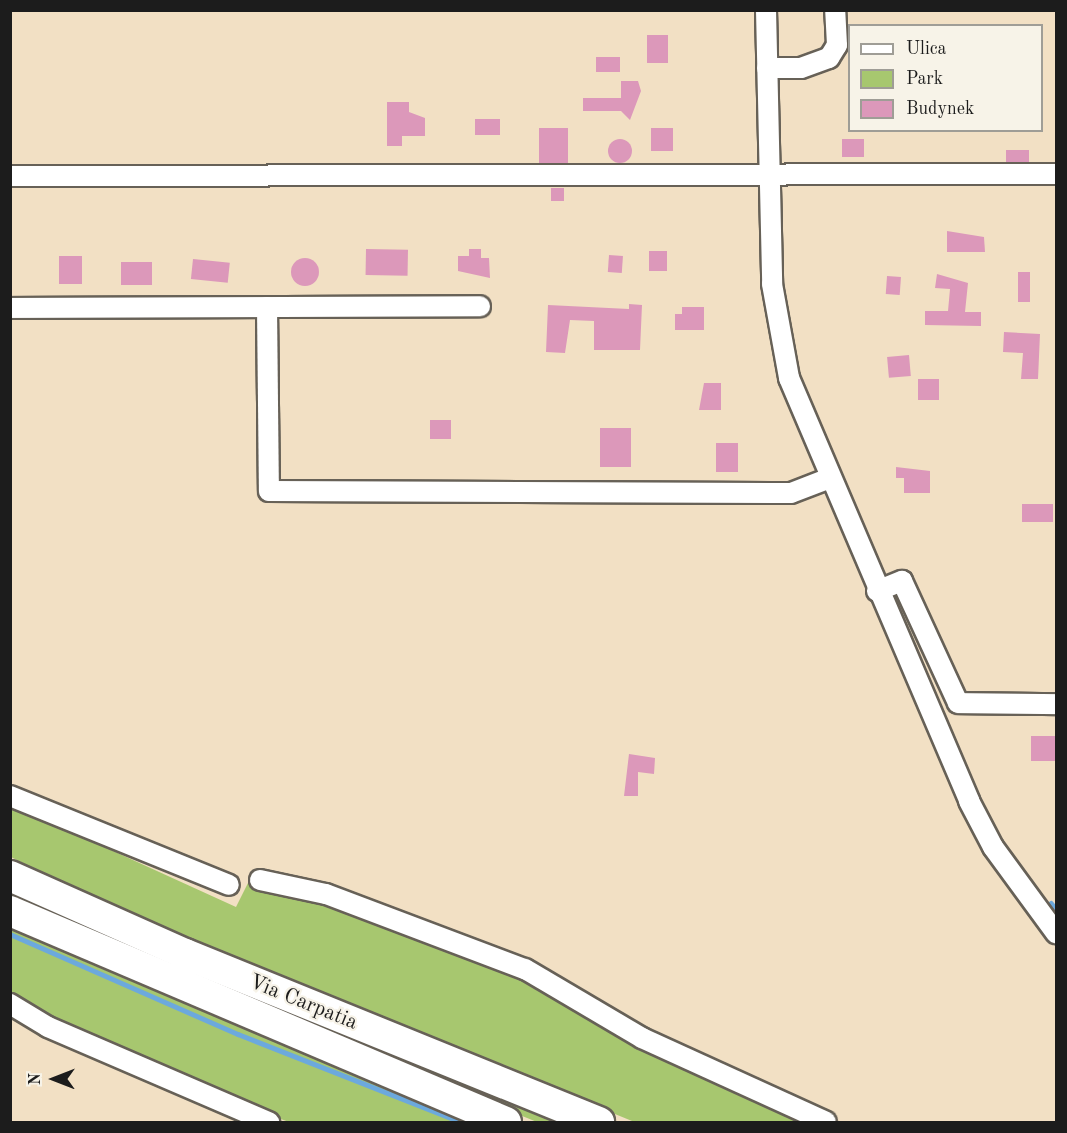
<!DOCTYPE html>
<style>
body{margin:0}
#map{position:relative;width:1067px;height:1133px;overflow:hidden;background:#f2e0c4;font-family:"Old Standard TT",serif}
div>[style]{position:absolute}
.green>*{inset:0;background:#a7c76f}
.stream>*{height:4.5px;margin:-2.25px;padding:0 2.25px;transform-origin:2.25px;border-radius:2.25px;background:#6ca9dd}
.building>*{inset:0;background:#dc98ba;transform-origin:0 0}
.round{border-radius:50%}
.roads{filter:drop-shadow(2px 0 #676157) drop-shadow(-2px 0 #676157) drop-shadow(0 2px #676157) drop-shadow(0 -2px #676157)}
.minor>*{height:20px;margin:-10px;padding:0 10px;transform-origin:10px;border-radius:10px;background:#fff}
.highway>*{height:30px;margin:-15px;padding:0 15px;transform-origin:15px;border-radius:15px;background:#fff}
span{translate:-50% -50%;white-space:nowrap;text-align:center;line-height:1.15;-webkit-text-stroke:4.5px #f7f3e8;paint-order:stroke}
.street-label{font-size:21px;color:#1c1c1c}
.frame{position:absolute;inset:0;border:12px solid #1c1c1c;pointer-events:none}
.legend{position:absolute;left:848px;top:24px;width:195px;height:108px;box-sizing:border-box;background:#f7f3e8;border:2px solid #9f9d96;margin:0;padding:8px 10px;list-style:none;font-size:18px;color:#1c1c1c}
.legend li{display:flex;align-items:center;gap:12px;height:30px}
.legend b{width:30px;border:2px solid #9f9d96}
.north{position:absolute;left:24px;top:1049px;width:60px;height:60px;-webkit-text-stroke:4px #f7f3e8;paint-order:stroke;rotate:270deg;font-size:16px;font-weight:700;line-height:24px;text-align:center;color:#1c1c1c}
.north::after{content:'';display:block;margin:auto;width:21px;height:27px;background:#1c1c1c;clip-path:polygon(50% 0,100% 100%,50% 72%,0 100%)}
</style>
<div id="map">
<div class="green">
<div style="clip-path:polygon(10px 804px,236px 907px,248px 883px,314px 895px,525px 975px,810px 1122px,632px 1121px,98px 902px,11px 857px)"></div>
<div style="clip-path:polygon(11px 890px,149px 955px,558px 1122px,537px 1122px,346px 1045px,11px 899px)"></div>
<div style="clip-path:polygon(10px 928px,79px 959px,464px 1122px,289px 1122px,207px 1092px,98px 1044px,11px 997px)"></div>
</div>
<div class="stream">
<div style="left:1051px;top:903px;width:8px;rotate:50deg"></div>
<div style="left:10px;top:934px;width:249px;rotate:23.7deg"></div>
<div style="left:238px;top:1034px;width:240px;rotate:21.5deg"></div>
</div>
<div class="building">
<div style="left:647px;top:35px;width:21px;height:28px"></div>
<div style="left:596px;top:57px;width:24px;height:15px"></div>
<div style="clip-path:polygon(621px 81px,638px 81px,641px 91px,630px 120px,621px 111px,583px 111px,583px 98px,621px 98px)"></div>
<div style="clip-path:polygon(387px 102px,409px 102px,409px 112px,425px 118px,425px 136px,402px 136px,402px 146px,387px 146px)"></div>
<div style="left:475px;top:119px;width:25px;height:16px"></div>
<div style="left:539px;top:128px;width:29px;height:35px"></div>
<div style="left:651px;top:128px;width:22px;height:23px"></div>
<div style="left:842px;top:139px;width:22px;height:18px"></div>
<div class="round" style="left:608px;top:139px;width:24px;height:24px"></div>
<div style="left:1006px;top:150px;width:23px;height:12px"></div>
<div style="left:551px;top:188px;width:13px;height:13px"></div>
<div style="clip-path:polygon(947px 231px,984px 237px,985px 252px,947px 252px)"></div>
<div style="left:366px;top:249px;width:42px;height:26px;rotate:1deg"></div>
<div style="clip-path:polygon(469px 249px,481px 249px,481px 258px,489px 258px,490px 278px,458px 271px,458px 256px,469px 256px)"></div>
<div style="left:649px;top:251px;width:18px;height:20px"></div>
<div style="left:609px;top:255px;width:14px;height:17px;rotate:4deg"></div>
<div style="left:59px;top:256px;width:23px;height:28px"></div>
<div class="round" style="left:291px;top:258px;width:28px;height:28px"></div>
<div style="left:193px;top:259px;width:37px;height:20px;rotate:6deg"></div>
<div style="left:121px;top:262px;width:31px;height:23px"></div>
<div style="left:1018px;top:272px;width:12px;height:30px"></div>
<div style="clip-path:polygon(937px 274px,968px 283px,965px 312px,981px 312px,981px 326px,925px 325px,925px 311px,948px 311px,950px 289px,935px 288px)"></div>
<div style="left:887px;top:276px;width:14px;height:18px;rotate:4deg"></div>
<div style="clip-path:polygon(629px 304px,642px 305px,640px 350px,594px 350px,594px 321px,570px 320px,565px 353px,546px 352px,548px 305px,629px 309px)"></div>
<div style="clip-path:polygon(682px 307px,704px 307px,704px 330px,675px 330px,675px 314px,682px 314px)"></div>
<div style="clip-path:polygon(1004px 332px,1040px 334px,1038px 379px,1021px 379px,1023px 353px,1003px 352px)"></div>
<div style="left:909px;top:355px;width:21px;height:22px;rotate:85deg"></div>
<div style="left:918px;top:379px;width:21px;height:21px"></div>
<div style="clip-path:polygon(704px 383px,721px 383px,721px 410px,699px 410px)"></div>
<div style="left:430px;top:420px;width:21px;height:19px"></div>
<div style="left:631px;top:428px;width:39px;height:31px;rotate:90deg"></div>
<div style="left:716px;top:443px;width:22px;height:29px"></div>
<div style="clip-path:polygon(896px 467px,930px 471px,930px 493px,904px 493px,904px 478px,896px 478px)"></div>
<div style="left:1022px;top:504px;width:31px;height:18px"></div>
<div style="left:1031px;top:736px;width:25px;height:25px"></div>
<div style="clip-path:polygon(629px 754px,655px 758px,654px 774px,638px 772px,638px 796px,624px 796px)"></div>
</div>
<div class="roads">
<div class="minor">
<div style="left:766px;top:10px;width:274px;rotate:88.7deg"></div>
<div style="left:772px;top:284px;width:96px;rotate:79.7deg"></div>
<div style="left:789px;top:378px;width:460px;rotate:66.9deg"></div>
<div style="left:969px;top:801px;width:52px;rotate:62.4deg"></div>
<div style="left:993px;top:847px;width:107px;rotate:53.8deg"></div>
<div style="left:767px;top:68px;width:34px"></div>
<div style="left:801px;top:68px;width:30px;rotate:-20deg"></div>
<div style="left:829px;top:58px;width:15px;rotate:-58deg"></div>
<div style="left:837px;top:45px;width:35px;rotate:-93deg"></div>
<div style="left:10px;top:176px;width:1046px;rotate:-0.11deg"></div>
<div style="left:267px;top:307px;width:184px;rotate:89.4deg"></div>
<div style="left:269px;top:491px;width:522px;rotate:0.22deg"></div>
<div style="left:791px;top:493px;width:40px;rotate:-21deg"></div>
<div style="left:10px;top:308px;width:470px;rotate:-0.2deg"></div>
<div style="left:877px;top:591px;width:27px;rotate:-22deg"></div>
<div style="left:902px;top:581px;width:134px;rotate:65.3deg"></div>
<div style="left:958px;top:703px;width:98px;rotate:0.6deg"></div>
<div style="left:10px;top:796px;width:236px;rotate:22.1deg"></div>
<div style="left:260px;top:880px;width:67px;rotate:12deg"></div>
<div style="left:326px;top:894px;width:213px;rotate:20.7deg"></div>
<div style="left:525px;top:969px;width:136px;rotate:30.5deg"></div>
<div style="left:642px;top:1038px;width:202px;rotate:24.5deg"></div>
<div style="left:10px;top:1004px;width:44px;rotate:31.2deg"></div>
<div style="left:48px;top:1027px;width:241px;rotate:23.3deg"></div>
</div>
<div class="highway">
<div style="left:10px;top:876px;width:192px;rotate:24deg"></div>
<div style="left:185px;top:954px;width:447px;rotate:22.1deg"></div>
<div style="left:10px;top:911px;width:539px;rotate:23.05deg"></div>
</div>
</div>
<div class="street-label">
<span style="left:303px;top:1003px;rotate:22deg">Via Carpatia</span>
</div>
<div class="frame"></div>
<ul class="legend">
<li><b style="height:8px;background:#fff"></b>Ulica</li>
<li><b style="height:16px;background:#a7c76f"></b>Park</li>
<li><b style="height:16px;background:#dc98ba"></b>Budynek</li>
</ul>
<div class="north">N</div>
</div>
